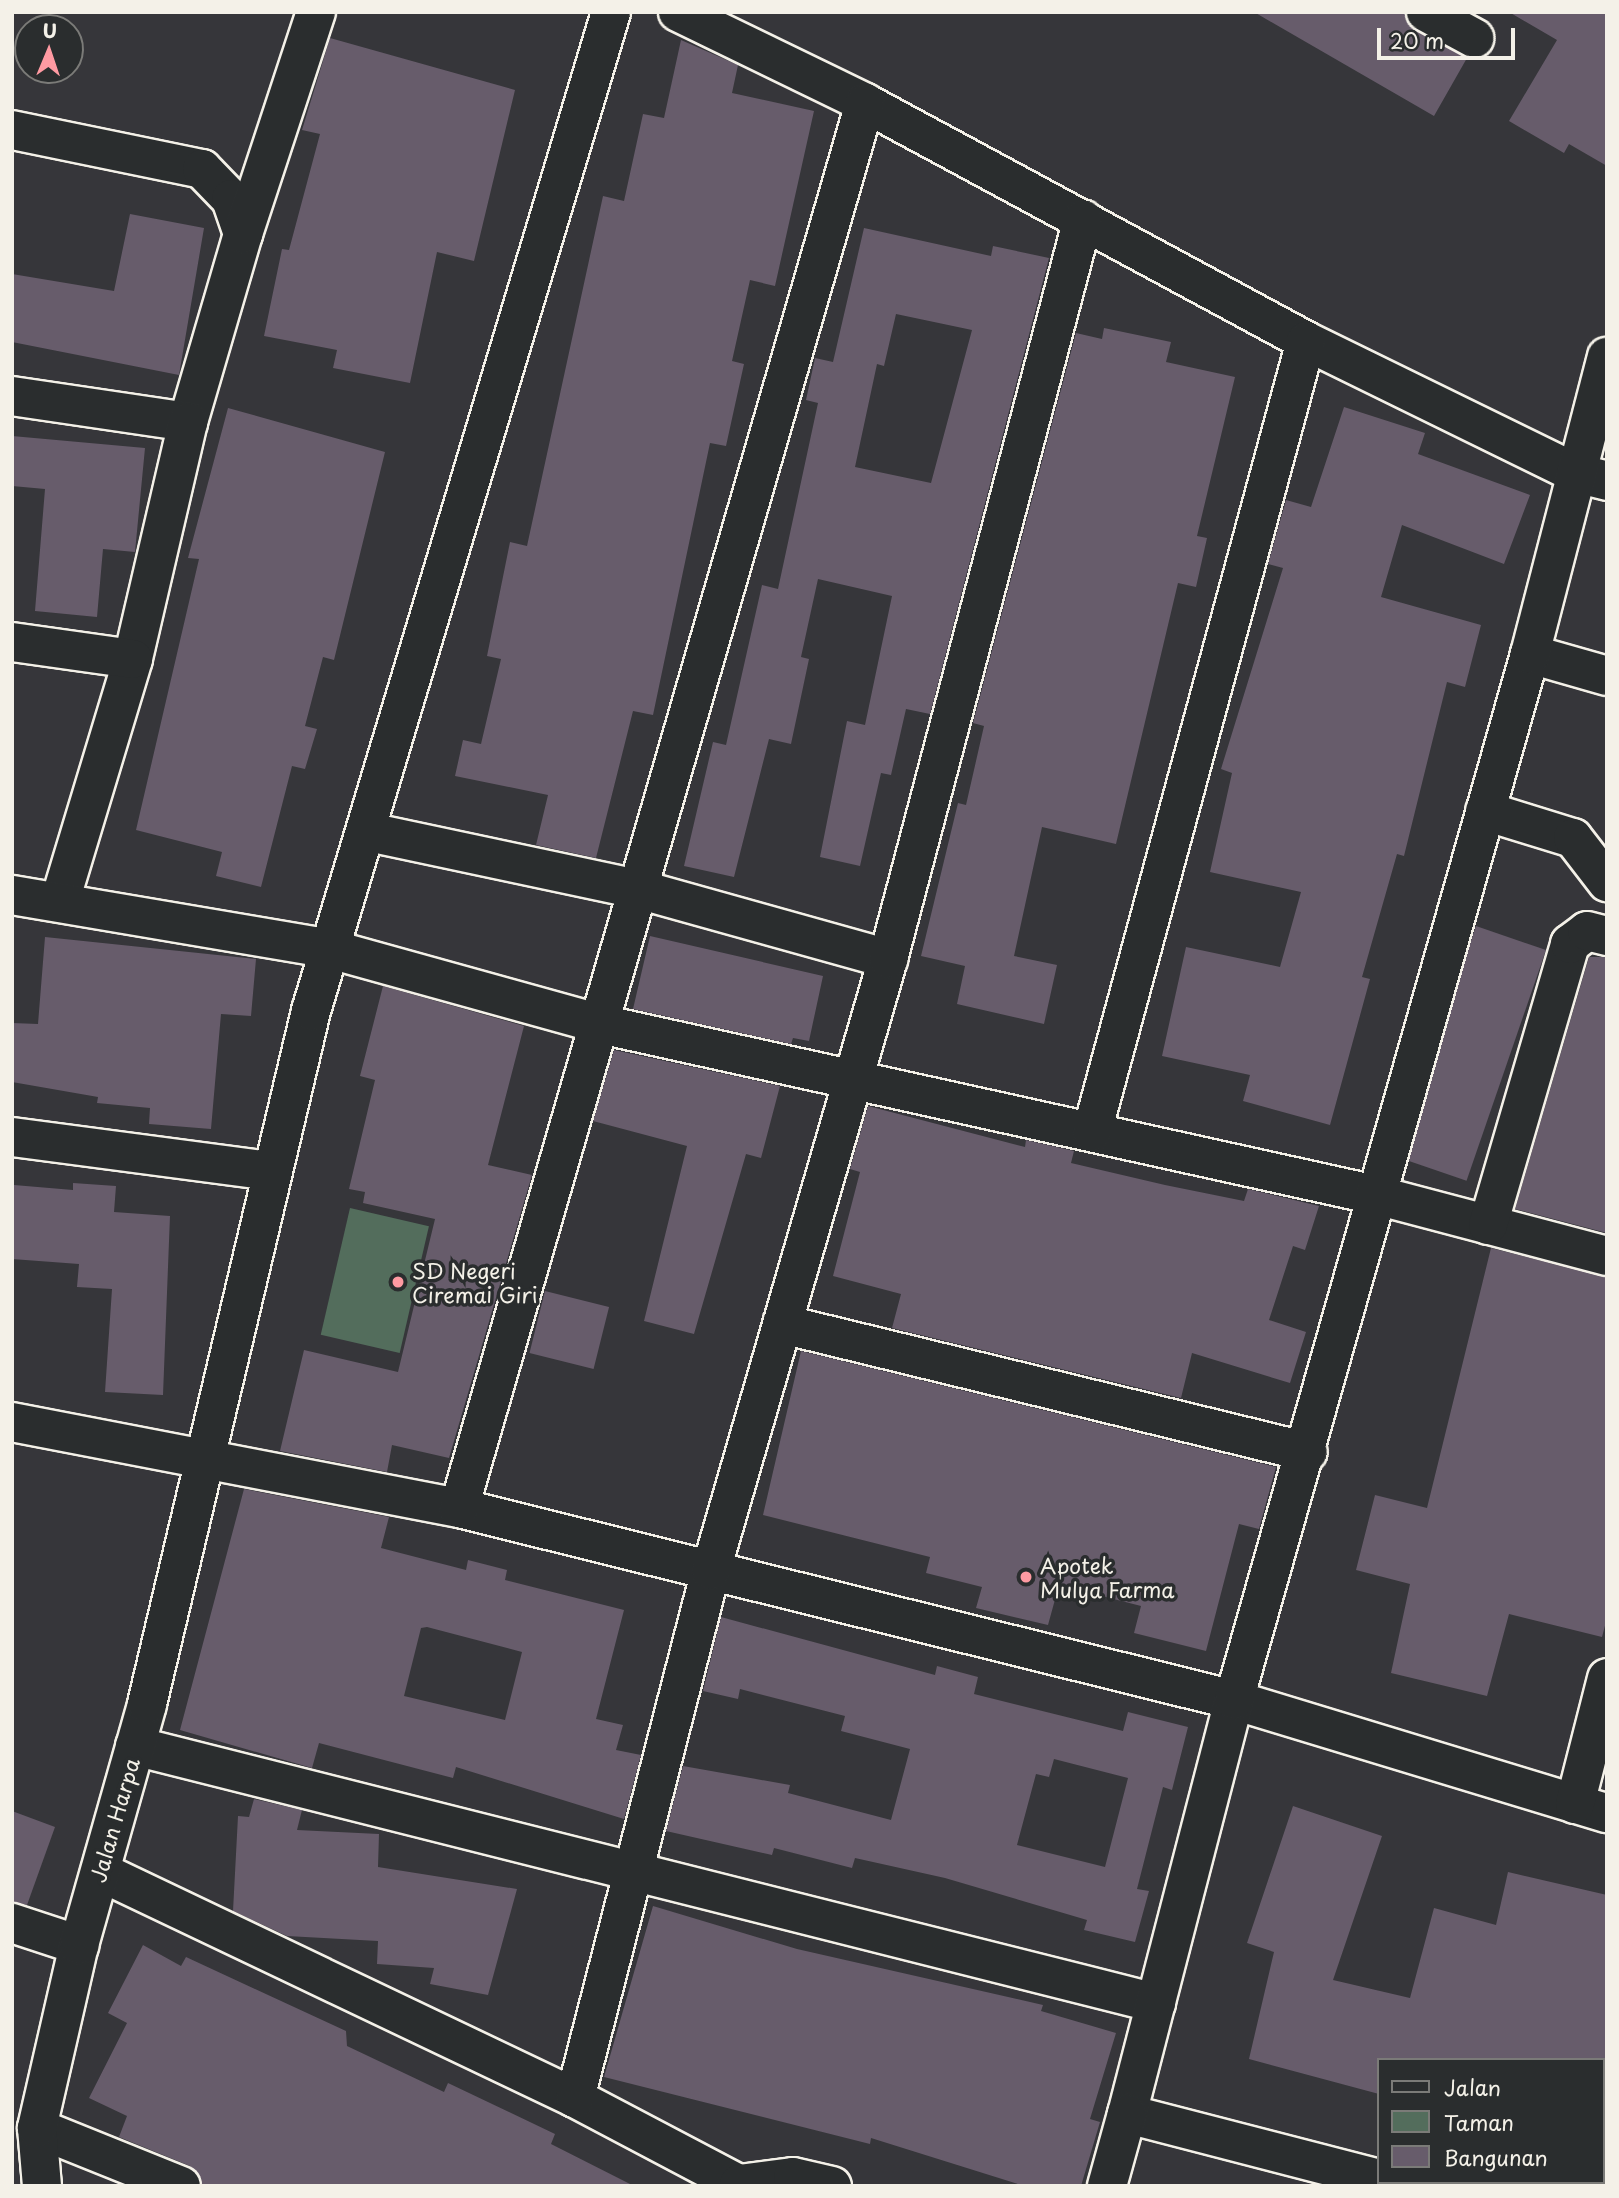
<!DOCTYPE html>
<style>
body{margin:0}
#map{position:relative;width:1619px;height:2198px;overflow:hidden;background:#36363a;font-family:"Playpen Sans",sans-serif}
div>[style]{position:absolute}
.green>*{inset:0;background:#536d5c;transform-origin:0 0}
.building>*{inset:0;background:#675c6b;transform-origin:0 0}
.roads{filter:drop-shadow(2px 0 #f4f1e8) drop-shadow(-2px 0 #f4f1e8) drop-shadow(0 2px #f4f1e8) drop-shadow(0 -2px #f4f1e8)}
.minor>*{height:38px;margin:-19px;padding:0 19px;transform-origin:19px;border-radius:19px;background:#2a2d2e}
.dots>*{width:19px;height:19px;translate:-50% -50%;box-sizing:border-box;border:4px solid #2a2d2e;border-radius:50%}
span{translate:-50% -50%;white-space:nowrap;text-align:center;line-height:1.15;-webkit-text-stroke:7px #2a2d2e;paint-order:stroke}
.poi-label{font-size:21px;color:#f4f1e8}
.left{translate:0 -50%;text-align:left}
.street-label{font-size:21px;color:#f4f1e8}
.frame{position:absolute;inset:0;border:14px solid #f4f1e8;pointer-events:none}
.legend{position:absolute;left:1377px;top:2058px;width:228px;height:126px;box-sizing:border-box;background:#2a2d2e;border:2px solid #7b7b78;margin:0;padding:9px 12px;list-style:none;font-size:21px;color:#f4f1e8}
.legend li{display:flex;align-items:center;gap:14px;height:35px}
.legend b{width:35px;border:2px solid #7b7b78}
.north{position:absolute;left:14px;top:14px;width:70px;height:70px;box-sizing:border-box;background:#2a2d2e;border:2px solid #7b7b78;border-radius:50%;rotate:2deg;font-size:19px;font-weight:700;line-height:28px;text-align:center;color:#f4f1e8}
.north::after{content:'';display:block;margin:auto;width:24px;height:32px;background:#ff9aa2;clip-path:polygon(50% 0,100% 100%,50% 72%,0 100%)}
.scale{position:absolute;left:1377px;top:28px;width:138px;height:32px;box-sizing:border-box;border:4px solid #f4f1e8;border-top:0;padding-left:9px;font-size:21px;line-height:24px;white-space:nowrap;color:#f4f1e8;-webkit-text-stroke:5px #2a2d2e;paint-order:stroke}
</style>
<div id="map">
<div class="green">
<div style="left:350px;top:1208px;width:81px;height:130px;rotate:13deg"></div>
</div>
<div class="building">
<div style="clip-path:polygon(1254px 12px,1404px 12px,1416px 31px,1467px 58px,1434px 116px)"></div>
<div style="clip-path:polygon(1509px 12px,1607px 12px,1607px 166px,1569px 144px,1564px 153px,1509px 121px,1557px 40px)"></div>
<div style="clip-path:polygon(330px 38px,515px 90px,474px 261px,437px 252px,410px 383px,333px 368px,337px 350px,264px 336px,282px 249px,289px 250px,320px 134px,302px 130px)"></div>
<div style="clip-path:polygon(681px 40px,738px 65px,732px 93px,814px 111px,775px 286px,750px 280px,732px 361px,744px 364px,726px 446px,710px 443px,653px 715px,633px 711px,596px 858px,536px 845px,548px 795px,455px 776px,463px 740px,481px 744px,501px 659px,487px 656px,510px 542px,527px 546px,603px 196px,624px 201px,643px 114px,664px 118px)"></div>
<div style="clip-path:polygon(130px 214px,204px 228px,179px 375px,12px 342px,12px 274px,114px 291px)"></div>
<div style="clip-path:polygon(evenodd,864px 228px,991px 256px,993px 246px,1049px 258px,930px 714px,906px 709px,891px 775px,881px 773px,860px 866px,820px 857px,847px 721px,865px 725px,892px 596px,818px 579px,801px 657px,809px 659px,791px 744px,769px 739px,734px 877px,684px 866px,713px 742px,726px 745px,762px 585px,778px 589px,818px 403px,806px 400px,815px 358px,833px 362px,864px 228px,896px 314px,972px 330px,931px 483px,855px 467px,877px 364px,884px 366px,896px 314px)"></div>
<div style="clip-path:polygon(1104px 328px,1171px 342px,1166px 362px,1235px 377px,1197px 536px,1207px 538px,1196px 587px,1178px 583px,1116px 844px,1042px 827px,1014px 956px,1057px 965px,1044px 1024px,957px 1004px,965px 966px,921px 956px,958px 803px,966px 805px,984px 726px,973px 723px,1076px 333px,1102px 339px)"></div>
<div style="clip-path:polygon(1344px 407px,1425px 433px,1418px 454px,1530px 495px,1504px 564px,1402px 525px,1381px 597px,1481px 625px,1465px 687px,1447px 682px,1404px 856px,1397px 854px,1362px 977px,1370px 979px,1330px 1125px,1243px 1101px,1250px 1075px,1162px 1056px,1186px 947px,1280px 967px,1301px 892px,1210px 872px,1232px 773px,1221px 769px,1283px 568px,1268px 564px,1286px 500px,1311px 507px)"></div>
<div style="clip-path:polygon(228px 408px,385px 452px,334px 660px,323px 657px,305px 726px,317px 729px,305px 769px,292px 766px,261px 887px,216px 876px,222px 852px,136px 830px,199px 559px,188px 558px)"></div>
<div style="clip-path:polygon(12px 436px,145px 448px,135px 552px,103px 549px,97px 617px,35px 611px,45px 489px,12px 486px)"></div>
<div style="left:1476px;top:926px;width:74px;height:244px;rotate:19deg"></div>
<div style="clip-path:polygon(650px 936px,823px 976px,809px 1041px,793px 1038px,791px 1044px,633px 1009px)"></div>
<div style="clip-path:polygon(45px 937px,256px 959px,251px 1016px,221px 1014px,211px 1129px,149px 1124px,150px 1108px,97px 1103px,98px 1097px,12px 1082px,12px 1023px,38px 1024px)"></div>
<div style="clip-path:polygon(1589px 957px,1607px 957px,1607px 1233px,1515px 1209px)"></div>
<div style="clip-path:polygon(383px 986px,524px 1026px,488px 1165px,532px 1175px,449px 1458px,392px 1445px,387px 1472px,280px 1451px,304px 1350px,398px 1372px,435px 1219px,363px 1203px,365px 1192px,349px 1189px,375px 1080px,360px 1076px)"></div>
<div style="clip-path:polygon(614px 1050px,780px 1086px,761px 1158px,746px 1154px,694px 1334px,644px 1321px,687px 1146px,593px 1121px)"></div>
<div style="clip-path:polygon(868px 1106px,1025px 1147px,1026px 1140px,1074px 1151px,1071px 1163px,1165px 1185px,1244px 1201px,1248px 1189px,1319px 1206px,1305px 1250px,1293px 1246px,1269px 1320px,1306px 1332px,1290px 1383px,1192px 1353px,1181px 1398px,892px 1328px,901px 1294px,833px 1276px,860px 1172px,850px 1169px)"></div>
<div style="clip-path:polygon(73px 1183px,116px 1186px,114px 1212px,170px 1216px,163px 1395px,105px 1392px,112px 1289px,77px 1287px,79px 1264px,12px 1259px,14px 1185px,73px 1190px)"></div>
<div style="clip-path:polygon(1491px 1248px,1607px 1277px,1607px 1618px,1602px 1637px,1509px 1614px,1487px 1696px,1391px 1673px,1410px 1584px,1356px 1570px,1375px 1495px,1427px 1508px)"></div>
<div style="left:545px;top:1291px;width:66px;height:64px;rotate:14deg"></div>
<div style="clip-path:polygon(801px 1351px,1276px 1467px,1259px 1529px,1239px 1524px,1206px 1651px,1134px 1633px,1141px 1606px,1059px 1585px,1048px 1625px,976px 1608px,982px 1587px,926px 1573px,930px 1557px,763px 1515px)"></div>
<div style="clip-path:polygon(evenodd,244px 1489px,389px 1517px,381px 1548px,466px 1570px,468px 1560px,507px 1570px,505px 1580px,624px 1610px,596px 1719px,623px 1725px,616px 1750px,641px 1755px,624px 1819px,456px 1767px,453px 1778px,319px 1743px,312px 1768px,180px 1730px,244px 1489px,427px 1627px,522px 1652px,505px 1720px,404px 1696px,421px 1628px,427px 1627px)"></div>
<div style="clip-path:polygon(evenodd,721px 1617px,935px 1675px,937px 1666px,978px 1677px,974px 1694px,1123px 1731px,1128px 1712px,1188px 1727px,1172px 1790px,1163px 1787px,1137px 1889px,1149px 1891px,1135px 1942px,1084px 1930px,1087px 1920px,945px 1878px,855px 1858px,852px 1868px,774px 1848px,772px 1855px,666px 1831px,683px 1766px,790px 1785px,788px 1793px,891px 1820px,910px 1749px,841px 1731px,845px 1716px,740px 1689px,738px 1699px,703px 1691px,721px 1617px,1054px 1759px,1128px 1778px,1105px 1867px,1017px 1845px,1036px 1774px,1049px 1777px,1054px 1759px)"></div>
<div style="clip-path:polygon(254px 1799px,302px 1810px,297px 1830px,379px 1834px,378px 1867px,517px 1889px,488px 1995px,430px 1984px,434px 1968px,377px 1964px,378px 1941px,287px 1936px,233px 1911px,238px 1816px,249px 1817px)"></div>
<div style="clip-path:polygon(1293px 1806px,1382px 1836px,1333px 1980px,1410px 1998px,1434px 1908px,1496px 1925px,1508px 1872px,1607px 1895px,1607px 2060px,1379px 2060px,1379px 2094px,1249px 2059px,1274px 1952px,1247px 1943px)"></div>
<div style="clip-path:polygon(12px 1811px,55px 1827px,27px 1905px,12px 1902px)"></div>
<div style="clip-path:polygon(653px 1906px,797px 1949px,1043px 2005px,1041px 2011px,1116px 2033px,1090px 2119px,1100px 2122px,1081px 2186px,1024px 2186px,871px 2138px,870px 2144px,604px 2077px)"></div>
<div style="clip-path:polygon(143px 1945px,181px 1966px,186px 1957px,346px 2031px,347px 2046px,444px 2092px,448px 2083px,555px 2134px,551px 2144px,634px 2186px,202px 2186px,190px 2166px,119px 2137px,127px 2116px,89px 2098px,127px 2023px,108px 2013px)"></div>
</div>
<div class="roads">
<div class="minor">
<div style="left:678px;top:12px;width:208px;rotate:25.9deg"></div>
<div style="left:865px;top:103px;width:501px;rotate:28.35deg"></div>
<div style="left:1306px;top:341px;width:301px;rotate:26.1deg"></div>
<div style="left:1576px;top:473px;width:32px;rotate:14deg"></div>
<div style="left:1426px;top:12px;width:55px;rotate:28.4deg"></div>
<div style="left:12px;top:130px;width:194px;rotate:11.6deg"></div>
<div style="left:202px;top:169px;width:42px;rotate:46deg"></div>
<div style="left:231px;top:199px;width:37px;rotate:71deg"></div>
<div style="left:243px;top:234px;width:196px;rotate:106.3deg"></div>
<div style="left:243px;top:234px;width:234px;rotate:-71.8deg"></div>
<div style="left:12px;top:396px;width:178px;rotate:8.4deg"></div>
<div style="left:188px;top:422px;width:243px;rotate:103.1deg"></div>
<div style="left:133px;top:659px;width:253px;rotate:106.8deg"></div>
<div style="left:12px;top:642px;width:122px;rotate:8deg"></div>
<div style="left:1530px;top:654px;width:80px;rotate:15.9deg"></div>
<div style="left:1485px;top:811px;width:92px;rotate:17.1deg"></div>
<div style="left:1573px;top:838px;width:56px;rotate:52.3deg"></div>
<div style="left:369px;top:832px;width:275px;rotate:12deg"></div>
<div style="left:638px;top:889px;width:260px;rotate:15.6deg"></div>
<div style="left:12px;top:895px;width:323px;rotate:9.6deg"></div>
<div style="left:330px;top:949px;width:280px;rotate:15.5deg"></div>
<div style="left:600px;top:1024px;width:795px;rotate:12.43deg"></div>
<div style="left:1376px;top:1195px;width:239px;rotate:14.8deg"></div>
<div style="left:1092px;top:1132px;width:819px;rotate:-74.86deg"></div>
<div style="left:12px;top:1137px;width:259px;rotate:7.5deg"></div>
<div style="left:1488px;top:1225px;width:293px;rotate:-73.7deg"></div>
<div style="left:1570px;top:944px;width:21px;rotate:-37deg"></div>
<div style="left:1587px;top:931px;width:21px;rotate:14deg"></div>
<div style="left:782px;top:1324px;width:541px;rotate:13.68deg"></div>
<div style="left:12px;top:1422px;width:455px;rotate:10.9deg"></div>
<div style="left:459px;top:1508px;width:798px;rotate:13.91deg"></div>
<div style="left:1234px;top:1700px;width:390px;rotate:16.9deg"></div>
<div style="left:459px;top:1508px;width:1462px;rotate:-73.88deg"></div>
<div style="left:135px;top:1746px;width:1053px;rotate:14.13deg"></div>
<div style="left:1575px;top:1804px;width:130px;rotate:-75.7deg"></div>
<div style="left:101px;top:1872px;width:525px;rotate:25.49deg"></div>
<div style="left:575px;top:2098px;width:189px;rotate:27.8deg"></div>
<div style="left:12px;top:1923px;width:71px;rotate:18.2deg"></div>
<div style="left:575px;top:2098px;width:545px;rotate:-75.56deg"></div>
<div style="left:711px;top:1570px;width:636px;rotate:-73.84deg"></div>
<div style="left:888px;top:959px;width:765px;rotate:-75.24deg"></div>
<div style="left:37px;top:2128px;width:155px;rotate:21.9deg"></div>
<div style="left:1379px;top:2179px;width:260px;rotate:-165.5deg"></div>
<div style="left:1127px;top:2114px;width:428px;rotate:-75.5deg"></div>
<div style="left:1234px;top:1700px;width:1087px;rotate:-74.2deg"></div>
<div style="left:1530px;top:654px;width:307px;rotate:-75.5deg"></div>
<div style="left:739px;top:2184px;width:54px;rotate:-7.4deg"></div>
<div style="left:793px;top:2177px;width:40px;rotate:13deg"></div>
<div style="left:42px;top:2186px;width:58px;rotate:-94.9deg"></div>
<div style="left:37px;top:2128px;width:188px;rotate:-77.1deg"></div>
<div style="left:79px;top:1945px;width:250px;rotate:-74.2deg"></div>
<div style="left:147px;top:1704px;width:712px;rotate:-76.69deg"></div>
<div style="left:311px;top:1011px;width:1043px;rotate:-73.28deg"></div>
<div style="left:1107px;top:2186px;width:75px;rotate:-74.5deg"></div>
</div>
</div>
<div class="dots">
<div style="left:398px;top:1282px;background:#ff9aa2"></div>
<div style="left:1026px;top:1577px;background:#ff9aa2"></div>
</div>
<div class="poi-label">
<span class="left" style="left:412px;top:1282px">SD Negeri<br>Ciremai Giri</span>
<span class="left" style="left:1040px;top:1577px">Apotek<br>Mulya Farma</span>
</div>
<div class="street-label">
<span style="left:114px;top:1820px;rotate:-74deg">Jalan Harpa</span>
</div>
<div class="frame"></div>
<ul class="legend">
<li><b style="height:9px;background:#2a2d2e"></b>Jalan</li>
<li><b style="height:19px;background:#536d5c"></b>Taman</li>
<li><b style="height:19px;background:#675c6b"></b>Bangunan</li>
</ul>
<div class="north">U</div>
<div class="scale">20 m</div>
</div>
